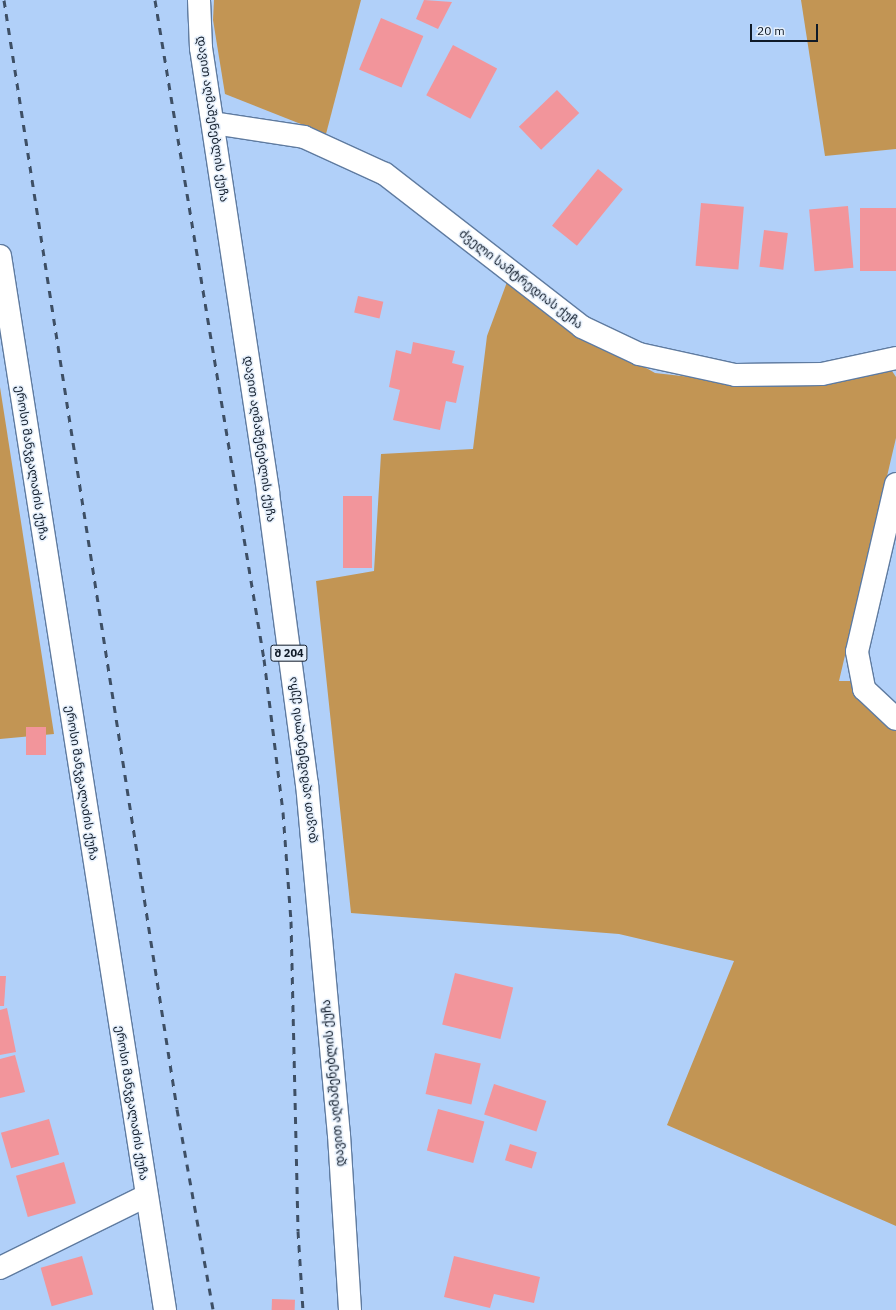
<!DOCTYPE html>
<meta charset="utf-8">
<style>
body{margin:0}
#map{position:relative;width:896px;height:1310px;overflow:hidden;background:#b1d0f9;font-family:"IBM Plex Sans","Noto Sans Georgian",sans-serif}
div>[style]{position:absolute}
.green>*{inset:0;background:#c29554}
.building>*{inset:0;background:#f2959b;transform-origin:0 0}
.roads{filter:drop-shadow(1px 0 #5f7ba0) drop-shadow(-1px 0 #5f7ba0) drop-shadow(0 1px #5f7ba0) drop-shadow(0 -1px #5f7ba0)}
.minor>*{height:22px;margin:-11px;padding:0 11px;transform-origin:11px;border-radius:11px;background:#fff}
.major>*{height:22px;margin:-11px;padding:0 11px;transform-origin:11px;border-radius:11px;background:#fff}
.rail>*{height:3px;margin-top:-1.5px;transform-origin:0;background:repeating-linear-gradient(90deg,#3e4f65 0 7px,transparent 0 14px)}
span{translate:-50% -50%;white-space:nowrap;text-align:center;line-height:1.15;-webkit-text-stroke:3px #e5effb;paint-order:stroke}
.shield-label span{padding:1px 3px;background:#e5effb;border:1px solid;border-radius:3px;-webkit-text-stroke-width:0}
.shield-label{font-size:11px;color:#0f1a28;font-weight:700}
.street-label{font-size:12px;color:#0f1a28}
.scale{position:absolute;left:750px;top:24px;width:68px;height:18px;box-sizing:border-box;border:2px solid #0f1a28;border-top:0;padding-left:5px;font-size:12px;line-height:14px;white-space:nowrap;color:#0f1a28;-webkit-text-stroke:3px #e5effb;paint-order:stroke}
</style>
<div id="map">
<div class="green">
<div style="clip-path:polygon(214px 0,361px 0,326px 134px,225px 94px,213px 20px)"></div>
<div style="clip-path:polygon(801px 0,896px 0,896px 149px,825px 156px)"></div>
<div style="clip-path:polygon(507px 282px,558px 318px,655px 373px,735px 382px,892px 371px,896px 377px,896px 438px,839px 681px,866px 681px,896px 705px,896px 1226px,667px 1125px,734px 961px,619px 934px,351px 913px,316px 581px,374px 571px,381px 454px,473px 449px,487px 336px)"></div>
<div style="clip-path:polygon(0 387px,54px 734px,0 739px)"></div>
</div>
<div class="building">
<div style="clip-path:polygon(424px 0,452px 2px,438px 29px,416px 19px)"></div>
<div style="left:381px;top:18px;width:46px;height:56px;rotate:23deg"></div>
<div style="left:453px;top:45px;width:50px;height:57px;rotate:28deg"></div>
<div style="left:557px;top:90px;width:32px;height:53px;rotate:46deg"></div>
<div style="left:598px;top:169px;width:32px;height:73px;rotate:39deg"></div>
<div style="left:701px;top:203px;width:43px;height:63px;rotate:5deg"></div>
<div style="left:848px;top:206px;width:62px;height:39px;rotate:85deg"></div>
<div style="left:896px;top:208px;width:63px;height:36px;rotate:90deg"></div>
<div style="left:764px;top:230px;width:24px;height:37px;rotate:7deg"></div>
<div style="left:358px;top:296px;width:26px;height:17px;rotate:13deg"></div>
<div style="clip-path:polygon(413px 342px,455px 351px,452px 363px,464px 366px,456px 403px,446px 401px,440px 430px,393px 420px,400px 390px,389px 387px,396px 350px,411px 354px)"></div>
<div style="left:343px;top:496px;width:29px;height:72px"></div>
<div style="left:46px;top:727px;width:28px;height:20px;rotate:90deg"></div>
<div style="left:455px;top:973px;width:60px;height:53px;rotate:14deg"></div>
<div style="clip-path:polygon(0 976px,6px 976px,4px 1006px,0 1006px)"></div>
<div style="clip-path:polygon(7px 1008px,16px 1052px,0 1055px,0 1010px)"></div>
<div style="left:435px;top:1053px;width:47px;height:42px;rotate:13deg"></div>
<div style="clip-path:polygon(15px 1055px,25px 1092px,0 1098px,0 1059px)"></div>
<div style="left:494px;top:1084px;width:55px;height:32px;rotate:18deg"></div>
<div style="left:438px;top:1109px;width:48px;height:43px;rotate:15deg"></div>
<div style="left:49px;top:1119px;width:37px;height:50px;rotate:74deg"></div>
<div style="left:510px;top:1144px;width:28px;height:17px;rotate:17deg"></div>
<div style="left:64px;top:1162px;width:43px;height:50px;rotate:74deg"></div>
<div style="left:82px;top:1256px;width:40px;height:43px;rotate:74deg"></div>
<div style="clip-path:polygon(454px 1256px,540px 1277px,534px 1303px,494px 1294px,490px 1308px,444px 1297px)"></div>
<div style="left:272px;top:1299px;width:23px;height:11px;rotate:2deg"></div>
</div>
<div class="roads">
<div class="minor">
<div style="left:213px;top:123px;width:92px;rotate:8.7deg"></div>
<div style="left:304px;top:137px;width:89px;rotate:24.6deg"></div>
<div style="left:385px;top:174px;width:249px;rotate:37.8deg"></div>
<div style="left:582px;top:327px;width:63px;rotate:25.3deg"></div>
<div style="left:639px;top:354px;width:98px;rotate:12.3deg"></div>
<div style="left:735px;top:375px;width:87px;rotate:-0.7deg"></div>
<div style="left:822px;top:374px;width:76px;rotate:-12.2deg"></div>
<div style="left:0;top:256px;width:1067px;rotate:81.1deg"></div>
<div style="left:896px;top:484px;width:172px;rotate:103.1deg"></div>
<div style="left:857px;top:652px;width:38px;rotate:79deg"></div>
<div style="left:864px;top:689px;width:44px;rotate:43.2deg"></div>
<div style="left:0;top:1268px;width:163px;rotate:-26.3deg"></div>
</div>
<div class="major">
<div style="left:199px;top:0;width:48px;rotate:87.6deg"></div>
<div style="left:201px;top:48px;width:450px;rotate:81.4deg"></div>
<div style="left:268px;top:493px;width:294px;rotate:82.4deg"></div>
<div style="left:307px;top:784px;width:352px;rotate:84.8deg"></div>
<div style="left:339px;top:1135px;width:175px;rotate:86.4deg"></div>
</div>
</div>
<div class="rail">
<div style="left:4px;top:0;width:1122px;rotate:81.13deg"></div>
<div style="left:177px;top:1109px;width:204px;rotate:79.8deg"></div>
<div style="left:155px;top:0;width:668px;rotate:80.61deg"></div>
<div style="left:264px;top:659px;width:154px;rotate:82.9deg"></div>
<div style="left:283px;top:812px;width:109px;rotate:85.8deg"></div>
<div style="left:291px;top:921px;width:310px;rotate:88.7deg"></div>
<div style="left:298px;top:1231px;width:79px;rotate:86.4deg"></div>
</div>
<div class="shield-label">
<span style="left:289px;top:653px">შ 204</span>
</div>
<div class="street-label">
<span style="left:213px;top:119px;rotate:82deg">დავით აღმაშენებლის ქუჩა</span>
<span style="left:521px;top:279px;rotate:38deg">ძველი სამტრედიას ქუჩა</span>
<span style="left:260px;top:439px;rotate:82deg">დავით აღმაშენებლის ქუჩა</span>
<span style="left:32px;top:463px;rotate:81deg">ეროსი მანჯგალაძის ქუჩა</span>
<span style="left:302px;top:760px;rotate:-97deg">დავით აღმაშენებლის ქუჩა</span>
<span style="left:82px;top:783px;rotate:81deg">ეროსი მანჯგალაძის ქუჩა</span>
<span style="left:333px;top:1083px;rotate:-95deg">დავით აღმაშენებლის ქუჩა</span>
<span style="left:132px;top:1103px;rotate:81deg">ეროსი მანჯგალაძის ქუჩა</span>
</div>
<div class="scale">20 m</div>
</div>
